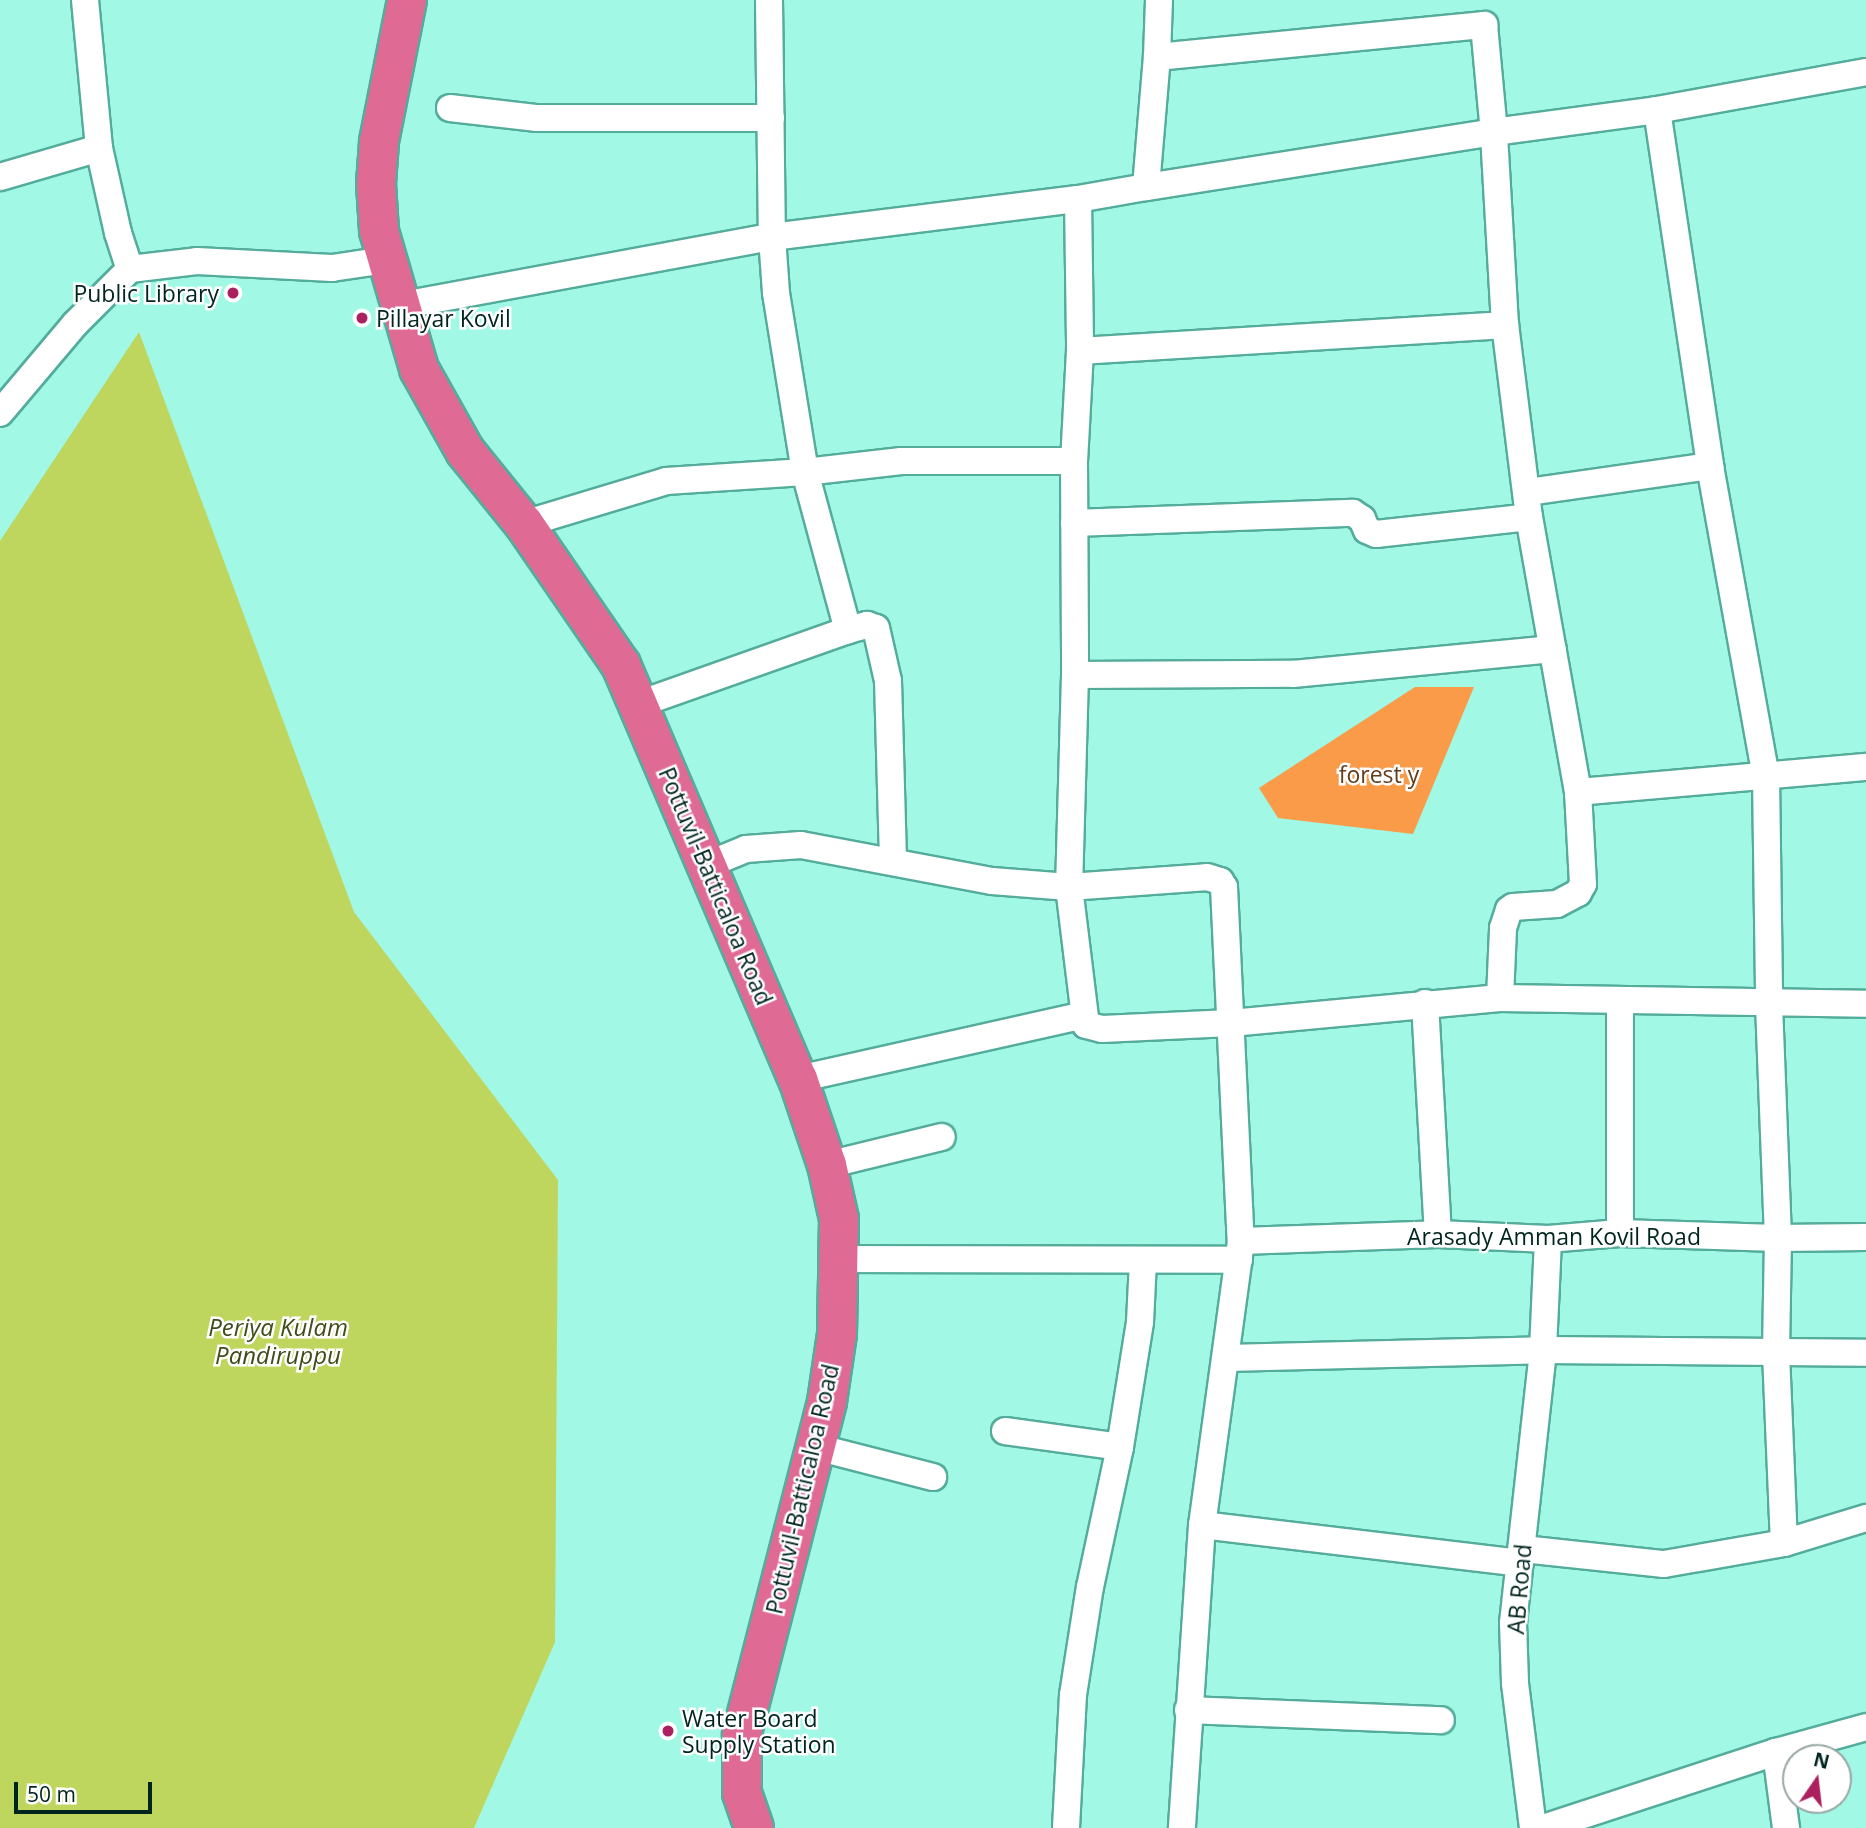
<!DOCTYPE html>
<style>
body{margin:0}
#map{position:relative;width:1866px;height:1828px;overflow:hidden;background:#a0f8e5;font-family:"Open Sans",sans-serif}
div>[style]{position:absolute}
.forest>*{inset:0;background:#f99b48}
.water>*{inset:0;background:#bed65e}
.roads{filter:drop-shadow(2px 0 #54ac9b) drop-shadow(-2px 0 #54ac9b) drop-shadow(0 2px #54ac9b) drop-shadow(0 -2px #54ac9b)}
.minor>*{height:26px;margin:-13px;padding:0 13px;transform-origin:13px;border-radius:13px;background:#fff}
.highway>*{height:38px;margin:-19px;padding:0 19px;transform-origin:19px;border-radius:19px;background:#df6b95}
.dots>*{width:19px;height:19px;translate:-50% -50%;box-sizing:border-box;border:4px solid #fff;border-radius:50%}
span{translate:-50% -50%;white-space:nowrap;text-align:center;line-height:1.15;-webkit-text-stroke:5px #fff;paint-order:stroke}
.poi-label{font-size:23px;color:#00241e}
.right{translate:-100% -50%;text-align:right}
.left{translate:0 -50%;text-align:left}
.park-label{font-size:23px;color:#633d1c}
.street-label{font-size:23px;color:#00241e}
.water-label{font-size:24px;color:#414b1b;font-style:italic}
.north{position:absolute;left:1782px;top:1744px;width:70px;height:70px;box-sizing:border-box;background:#fff;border:2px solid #99a7a5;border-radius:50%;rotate:14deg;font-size:19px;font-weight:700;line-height:28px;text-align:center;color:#00241e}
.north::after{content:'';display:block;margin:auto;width:24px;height:32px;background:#ac2060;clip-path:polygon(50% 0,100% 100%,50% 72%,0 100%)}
.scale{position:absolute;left:14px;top:1782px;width:138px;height:32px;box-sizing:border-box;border:4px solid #00241e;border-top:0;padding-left:9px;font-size:21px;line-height:24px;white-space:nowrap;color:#00241e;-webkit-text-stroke:5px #fff;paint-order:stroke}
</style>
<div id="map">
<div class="forest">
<div style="clip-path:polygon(1415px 687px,1474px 687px,1413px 834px,1278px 818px,1259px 788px)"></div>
</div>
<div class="water">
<div style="clip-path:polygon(139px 332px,354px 912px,558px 1180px,555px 1642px,474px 1828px,0 1828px,0 541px)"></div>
</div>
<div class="roads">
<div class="minor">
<div style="left:85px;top:0;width:149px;rotate:84.6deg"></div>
<div style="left:99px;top:148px;width:87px;rotate:77.4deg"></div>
<div style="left:118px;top:233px;width:38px;rotate:72deg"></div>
<div style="left:130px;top:269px;width:67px;rotate:-6.8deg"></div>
<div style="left:197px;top:261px;width:135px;rotate:3deg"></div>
<div style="left:332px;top:268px;width:55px;rotate:-8.4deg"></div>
<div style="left:769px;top:0;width:237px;rotate:89.3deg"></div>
<div style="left:772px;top:237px;width:56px;rotate:85.9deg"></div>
<div style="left:776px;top:293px;width:181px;rotate:80.8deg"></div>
<div style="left:805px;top:472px;width:164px;rotate:74.8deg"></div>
<div style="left:1157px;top:57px;width:329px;rotate:-5.6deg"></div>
<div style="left:1484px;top:25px;width:107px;rotate:84.7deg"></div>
<div style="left:1494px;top:132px;width:352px;rotate:171deg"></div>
<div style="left:1146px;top:187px;width:130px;rotate:-85.2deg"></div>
<div style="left:1157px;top:57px;width:57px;rotate:-88deg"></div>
<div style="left:450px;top:108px;width:88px;rotate:6.6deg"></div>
<div style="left:537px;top:118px;width:234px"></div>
<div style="left:1657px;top:110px;width:360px;rotate:81.5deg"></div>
<div style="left:1710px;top:466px;width:315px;rotate:79.8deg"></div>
<div style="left:1766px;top:776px;width:228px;rotate:89.2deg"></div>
<div style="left:1769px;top:1004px;width:234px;rotate:87.8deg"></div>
<div style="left:1778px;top:1238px;width:115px;rotate:91deg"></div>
<div style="left:1776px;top:1353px;width:190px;rotate:87.6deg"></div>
<div style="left:0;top:177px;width:103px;rotate:-16.3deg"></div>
<div style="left:1078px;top:199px;width:152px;rotate:89.2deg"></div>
<div style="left:1080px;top:351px;width:110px;rotate:93.1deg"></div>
<div style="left:1074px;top:461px;width:214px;rotate:89.7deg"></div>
<div style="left:1075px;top:675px;width:212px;rotate:91.6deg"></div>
<div style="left:1069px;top:887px;width:139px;rotate:83deg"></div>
<div style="left:1086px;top:1025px;width:16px;rotate:14deg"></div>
<div style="left:1102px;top:1029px;width:129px;rotate:-2.7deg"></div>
<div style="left:1231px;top:1023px;width:270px;rotate:-5.3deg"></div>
<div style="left:1500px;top:998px;width:366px;rotate:0.9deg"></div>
<div style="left:398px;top:306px;width:380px;rotate:-10.5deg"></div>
<div style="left:772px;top:237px;width:308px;rotate:-7.1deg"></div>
<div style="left:1078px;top:199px;width:69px;rotate:-10deg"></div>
<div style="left:1080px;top:351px;width:426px;rotate:-3.5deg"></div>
<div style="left:0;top:413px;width:116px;rotate:-49.9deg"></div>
<div style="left:75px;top:324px;width:78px;rotate:-45deg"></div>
<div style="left:1528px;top:492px;width:184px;rotate:-8.1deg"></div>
<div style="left:1074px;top:523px;width:279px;rotate:-2.1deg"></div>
<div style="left:1353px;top:513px;width:11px;rotate:34deg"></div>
<div style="left:1362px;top:519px;width:12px;rotate:66deg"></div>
<div style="left:1367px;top:530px;width:10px;rotate:24deg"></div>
<div style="left:1376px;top:534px;width:154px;rotate:-6.3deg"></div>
<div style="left:524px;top:524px;width:148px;rotate:-16.8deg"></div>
<div style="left:666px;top:481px;width:139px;rotate:-3.7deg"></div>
<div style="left:805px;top:472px;width:97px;rotate:-6.5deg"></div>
<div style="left:901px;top:461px;width:173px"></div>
<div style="left:1075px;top:675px;width:218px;rotate:-0.3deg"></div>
<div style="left:1293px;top:674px;width:261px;rotate:-5.5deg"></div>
<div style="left:639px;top:704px;width:222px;rotate:-19.5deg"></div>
<div style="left:848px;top:630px;width:20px;rotate:-15deg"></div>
<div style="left:867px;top:625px;width:9px;rotate:18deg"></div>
<div style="left:876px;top:628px;width:54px;rotate:77.2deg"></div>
<div style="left:888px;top:681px;width:180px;rotate:88.4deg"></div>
<div style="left:1578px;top:792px;width:289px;rotate:-5deg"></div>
<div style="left:707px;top:865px;width:42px;rotate:-22.3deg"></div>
<div style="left:746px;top:849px;width:55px;rotate:-4.2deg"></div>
<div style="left:801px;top:845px;width:194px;rotate:10.7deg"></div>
<div style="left:992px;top:881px;width:77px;rotate:4.5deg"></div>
<div style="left:1069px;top:887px;width:138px;rotate:-4.1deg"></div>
<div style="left:1207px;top:877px;width:14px;rotate:17deg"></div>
<div style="left:1220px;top:881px;width:7px;rotate:56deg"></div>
<div style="left:1224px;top:887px;width:354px;rotate:87.3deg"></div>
<div style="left:1241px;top:1241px;width:287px;rotate:97.8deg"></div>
<div style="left:1202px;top:1525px;width:304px;rotate:93.8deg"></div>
<div style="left:1500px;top:998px;width:70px;rotate:-87.5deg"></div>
<div style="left:1503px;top:928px;width:19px;rotate:-72deg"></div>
<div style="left:1509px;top:910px;width:5px;rotate:-37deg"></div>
<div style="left:1513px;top:907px;width:44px;rotate:-3.9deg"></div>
<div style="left:1557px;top:904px;width:24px;rotate:-28deg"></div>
<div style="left:1578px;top:893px;width:10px;rotate:-61deg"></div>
<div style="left:1583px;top:884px;width:92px;rotate:-93.1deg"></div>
<div style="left:1578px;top:792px;width:279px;rotate:-100.1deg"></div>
<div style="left:1529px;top:517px;width:193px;rotate:-97.1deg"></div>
<div style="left:1505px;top:325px;width:193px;rotate:-93.3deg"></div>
<div style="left:1494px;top:132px;width:164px;rotate:-7.7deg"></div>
<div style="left:1657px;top:110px;width:212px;rotate:-10.3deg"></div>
<div style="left:1620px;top:1002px;width:231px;rotate:90deg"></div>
<div style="left:1425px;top:1003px;width:231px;rotate:86.8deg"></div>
<div style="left:798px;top:1079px;width:293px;rotate:-12.6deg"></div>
<div style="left:827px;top:1165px;width:118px;rotate:-13.7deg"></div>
<div style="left:1241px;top:1241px;width:197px;rotate:-2deg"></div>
<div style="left:1438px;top:1234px;width:110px;rotate:2.6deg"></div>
<div style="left:1548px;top:1239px;width:72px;rotate:-4.8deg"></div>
<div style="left:1620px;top:1233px;width:158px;rotate:1.8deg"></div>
<div style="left:1778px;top:1238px;width:88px;rotate:-0.7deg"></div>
<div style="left:840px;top:1259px;width:399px;rotate:0.1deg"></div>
<div style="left:1226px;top:1358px;width:317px;rotate:-1.4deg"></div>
<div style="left:1543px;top:1350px;width:323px;rotate:0.5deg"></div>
<div style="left:1005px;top:1431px;width:116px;rotate:7.9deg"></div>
<div style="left:816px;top:1447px;width:121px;rotate:14.4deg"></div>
<div style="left:1202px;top:1525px;width:320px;rotate:6.8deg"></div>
<div style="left:1523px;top:1549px;width:142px;rotate:6.1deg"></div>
<div style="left:1664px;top:1564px;width:122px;rotate:-9.9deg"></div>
<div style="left:1784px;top:1543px;width:86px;rotate:-17deg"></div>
<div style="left:1188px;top:1710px;width:253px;rotate:2.3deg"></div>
<div style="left:1776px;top:1752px;width:77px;rotate:82.5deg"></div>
<div style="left:1066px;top:1828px;width:133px;rotate:-87deg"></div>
<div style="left:1073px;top:1695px;width:109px;rotate:-81.1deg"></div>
<div style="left:1090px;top:1587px;width:143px;rotate:-77.9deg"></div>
<div style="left:1120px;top:1447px;width:127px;rotate:-80.9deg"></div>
<div style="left:1140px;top:1322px;width:61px;rotate:-87.2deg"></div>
<div style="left:1533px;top:1828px;width:146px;rotate:-97.1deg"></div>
<div style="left:1515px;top:1683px;width:60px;rotate:-91.9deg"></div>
<div style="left:1513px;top:1623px;width:275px;rotate:-83.7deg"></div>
<div style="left:1543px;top:1350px;width:111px;rotate:-87.4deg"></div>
<div style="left:1543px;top:1828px;width:245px;rotate:-18.1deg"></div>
<div style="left:1776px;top:1752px;width:93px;rotate:-15.5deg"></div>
</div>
<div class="highway">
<div style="left:407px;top:0;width:145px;rotate:101.2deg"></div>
<div style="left:379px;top:142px;width:42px;rotate:94.1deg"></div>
<div style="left:376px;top:184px;width:47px;rotate:86.3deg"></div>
<div style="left:379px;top:231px;width:144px;rotate:73.8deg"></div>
<div style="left:419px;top:369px;width:94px;rotate:60.7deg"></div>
<div style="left:465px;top:451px;width:94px;rotate:51.1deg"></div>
<div style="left:524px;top:524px;width:171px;rotate:55.5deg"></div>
<div style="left:621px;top:665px;width:450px;rotate:66.9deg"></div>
<div style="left:798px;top:1079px;width:91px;rotate:71.4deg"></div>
<div style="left:827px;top:1165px;width:55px;rotate:77.5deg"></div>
<div style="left:839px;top:1219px;width:115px;rotate:91deg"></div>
<div style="left:837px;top:1334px;width:69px;rotate:98.4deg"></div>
<div style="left:827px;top:1402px;width:343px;rotate:104.4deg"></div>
<div style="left:742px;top:1734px;width:59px;rotate:90deg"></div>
<div style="left:742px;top:1793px;width:37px;rotate:71deg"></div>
</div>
</div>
<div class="dots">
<div style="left:233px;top:293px;background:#ac2060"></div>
<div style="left:362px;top:318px;background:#ac2060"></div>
<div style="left:668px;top:1731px;background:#ac2060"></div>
</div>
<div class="poi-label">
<span class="right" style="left:219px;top:293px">Public Library</span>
<span class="left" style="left:376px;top:318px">Pillayar Kovil</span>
<span class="left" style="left:682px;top:1731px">Water Board<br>Supply Station</span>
</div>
<div class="park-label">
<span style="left:1379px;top:774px">forest y</span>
</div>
<div class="street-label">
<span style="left:716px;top:886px;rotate:67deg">Pottuvil-Batticaloa Road</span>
<span style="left:1554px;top:1236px">Arasady Amman Kovil Road</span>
<span style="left:802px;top:1489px;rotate:-77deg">Pottuvil-Batticaloa Road</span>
<span style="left:1519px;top:1589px;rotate:-85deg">AB Road</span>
</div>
<div class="water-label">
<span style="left:278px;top:1341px">Periya Kulam<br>Pandiruppu</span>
</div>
<div class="north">N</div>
<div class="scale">50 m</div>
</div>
